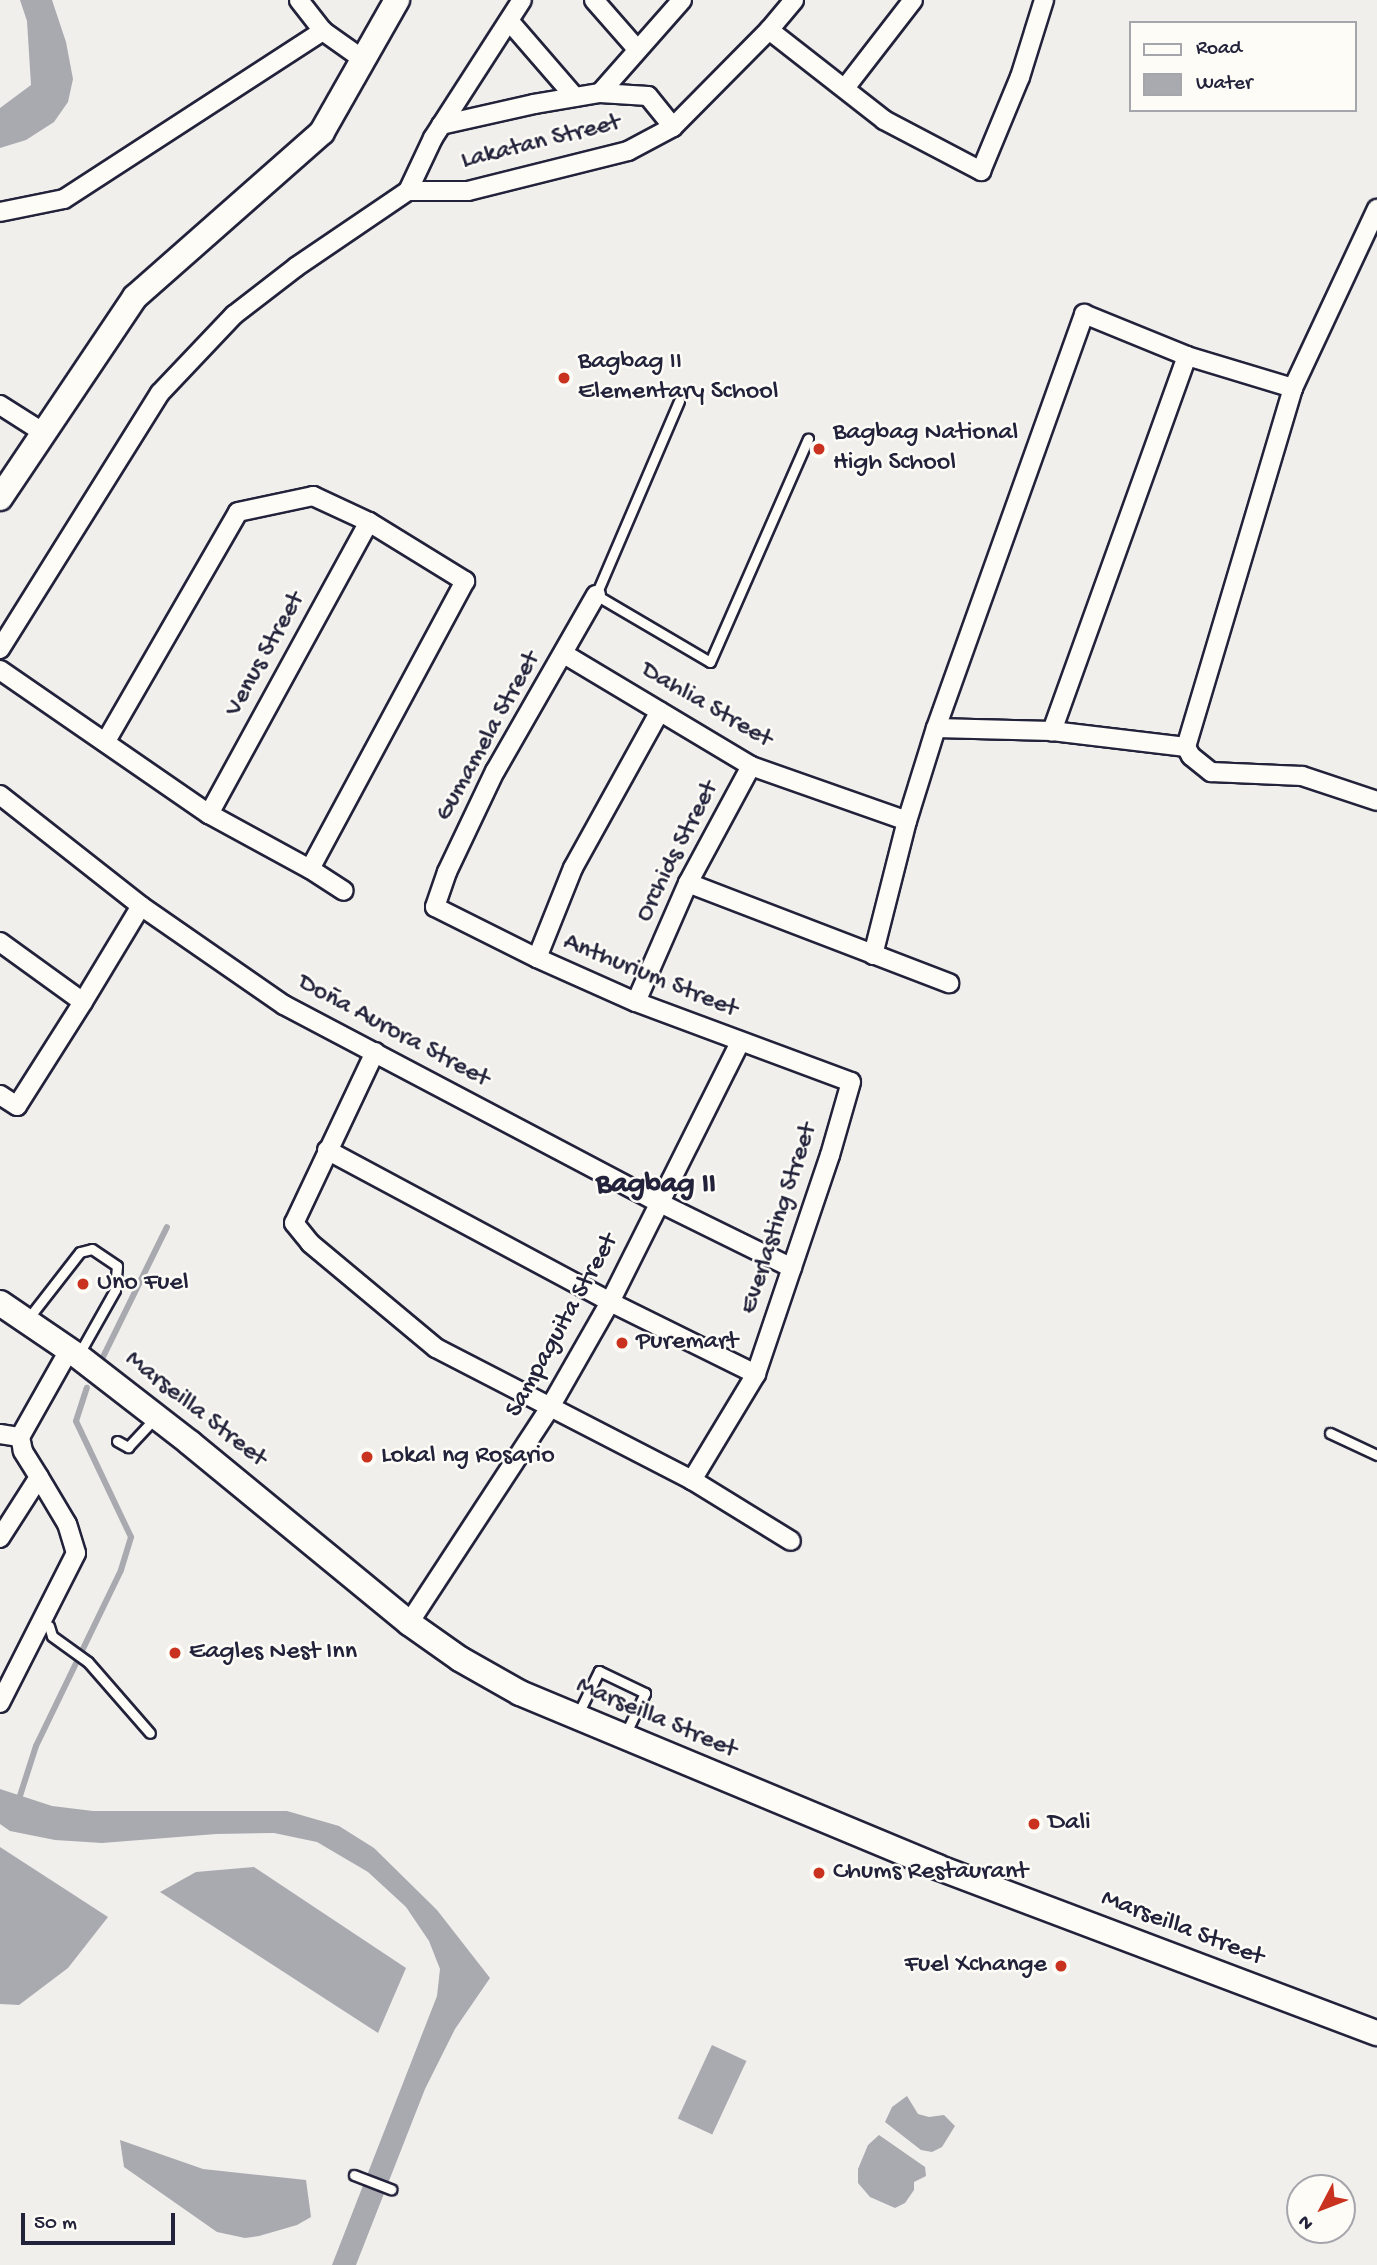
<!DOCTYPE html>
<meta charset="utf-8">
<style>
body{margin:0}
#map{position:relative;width:1377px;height:2265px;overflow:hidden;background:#f0efec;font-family:"Gochi Hand",sans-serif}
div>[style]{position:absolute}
.water>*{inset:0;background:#a9a9b0;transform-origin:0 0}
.stream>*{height:6px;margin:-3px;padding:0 3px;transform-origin:3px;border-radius:3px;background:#a9a9b0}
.roads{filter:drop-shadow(2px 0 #22223b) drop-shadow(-2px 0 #22223b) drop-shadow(0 2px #22223b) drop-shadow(0 -2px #22223b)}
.lane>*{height:9px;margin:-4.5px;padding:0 4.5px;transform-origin:4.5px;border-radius:4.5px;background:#fdfcf7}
.street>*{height:18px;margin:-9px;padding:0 9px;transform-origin:9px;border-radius:9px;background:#fdfcf7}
.secondary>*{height:24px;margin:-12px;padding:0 12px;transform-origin:12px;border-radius:12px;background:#fdfcf7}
.dots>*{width:19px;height:19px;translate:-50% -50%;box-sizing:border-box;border:4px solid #fdfcf7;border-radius:50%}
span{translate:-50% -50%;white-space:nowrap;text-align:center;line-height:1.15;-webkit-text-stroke:5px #fdfcf7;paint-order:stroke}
.street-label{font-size:26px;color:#22223b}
.poi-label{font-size:26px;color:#22223b}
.left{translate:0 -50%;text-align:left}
.right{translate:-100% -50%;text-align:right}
.quarter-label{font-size:30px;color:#22223b;font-weight:700}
.legend{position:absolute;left:1129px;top:21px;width:228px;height:91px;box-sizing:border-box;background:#fdfcf7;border:2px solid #a5a5ac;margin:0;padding:9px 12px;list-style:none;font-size:21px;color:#22223b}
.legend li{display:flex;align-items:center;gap:14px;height:35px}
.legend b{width:35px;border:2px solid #a5a5ac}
.north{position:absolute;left:1286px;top:2174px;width:70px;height:70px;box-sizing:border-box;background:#fdfcf7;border:2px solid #a5a5ac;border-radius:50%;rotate:228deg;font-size:19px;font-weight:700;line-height:28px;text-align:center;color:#22223b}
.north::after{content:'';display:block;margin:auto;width:24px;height:32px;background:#c8321e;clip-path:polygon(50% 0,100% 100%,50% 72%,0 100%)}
.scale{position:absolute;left:21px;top:2213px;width:154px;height:32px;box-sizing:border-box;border:4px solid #22223b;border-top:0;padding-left:9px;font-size:21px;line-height:24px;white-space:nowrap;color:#22223b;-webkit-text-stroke:5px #fdfcf7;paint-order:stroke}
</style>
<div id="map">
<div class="water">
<div style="clip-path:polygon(20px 0,52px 0,66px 42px,73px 79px,68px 102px,54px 122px,26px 140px,0 148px,0 108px,31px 85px,27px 21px)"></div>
<div style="clip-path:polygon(0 1789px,52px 1806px,93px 1811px,287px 1811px,339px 1826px,374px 1848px,437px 1910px,490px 1978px,455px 2029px,425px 2089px,356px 2265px,332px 2265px,437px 1996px,440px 1969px,429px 1941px,406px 1907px,368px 1872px,317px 1842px,274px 1833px,216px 1834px,102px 1843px,55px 1840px,10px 1831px,0 1824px)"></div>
<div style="clip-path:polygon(0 1847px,108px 1917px,68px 1968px,19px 2005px,0 2004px)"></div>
<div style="clip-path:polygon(254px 1867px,406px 1968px,378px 2033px,160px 1892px,196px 1872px)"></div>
<div style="left:712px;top:2045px;width:38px;height:81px;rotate:25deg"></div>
<div style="clip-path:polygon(907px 2096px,918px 2114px,929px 2117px,944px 2115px,955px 2126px,942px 2147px,932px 2152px,921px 2150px,885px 2122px,892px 2107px)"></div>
<div style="clip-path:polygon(879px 2135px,925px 2167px,926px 2176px,914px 2182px,914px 2190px,905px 2203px,895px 2208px,870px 2197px,858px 2183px,858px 2169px,868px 2145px)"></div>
<div style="clip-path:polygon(120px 2140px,203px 2169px,306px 2180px,311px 2217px,297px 2225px,259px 2236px,245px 2238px,217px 2232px,124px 2167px)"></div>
</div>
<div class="stream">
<div style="left:102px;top:1359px;width:147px;rotate:-63.8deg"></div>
<div style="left:18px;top:1802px;width:59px;rotate:-72.2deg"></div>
<div style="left:36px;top:1746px;width:195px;rotate:-64.2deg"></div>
<div style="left:121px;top:1570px;width:34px;rotate:-73deg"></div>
<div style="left:131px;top:1537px;width:128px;rotate:-115.4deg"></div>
<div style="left:76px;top:1421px;width:35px;rotate:-72deg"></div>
</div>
<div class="roads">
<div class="lane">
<div style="left:679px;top:401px;width:211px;rotate:113.2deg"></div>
<div style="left:596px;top:595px;width:132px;rotate:30.4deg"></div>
<div style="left:710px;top:662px;width:244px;rotate:-66.3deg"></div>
<div style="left:27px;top:1320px;width:86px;rotate:-52.1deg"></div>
<div style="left:80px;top:1252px;width:12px;rotate:-14deg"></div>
<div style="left:92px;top:1249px;width:30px;rotate:34deg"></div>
<div style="left:117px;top:1266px;width:24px;rotate:95deg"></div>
<div style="left:115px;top:1290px;width:73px;rotate:119.4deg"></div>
<div style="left:1330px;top:1433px;width:52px;rotate:25.1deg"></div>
<div style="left:117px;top:1441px;width:13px;rotate:29deg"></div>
<div style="left:128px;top:1447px;width:40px;rotate:-47deg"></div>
<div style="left:49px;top:1626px;width:10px;rotate:73deg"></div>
<div style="left:52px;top:1636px;width:44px;rotate:35.8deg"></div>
<div style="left:88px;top:1662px;width:94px;rotate:48.9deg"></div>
<div style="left:577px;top:1716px;width:50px;rotate:-63.9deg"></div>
<div style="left:599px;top:1671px;width:51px;rotate:25.6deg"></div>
<div style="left:645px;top:1693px;width:47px;rotate:115.5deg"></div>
<div style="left:354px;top:2175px;width:40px;rotate:21deg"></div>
</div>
<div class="street">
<div style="left:594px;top:0;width:64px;rotate:48.8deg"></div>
<div style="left:510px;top:22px;width:99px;rotate:49.1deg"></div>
<div style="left:769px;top:30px;width:146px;rotate:38deg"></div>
<div style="left:884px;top:120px;width:110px;rotate:27.7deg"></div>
<div style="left:981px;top:171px;width:102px;rotate:-67.5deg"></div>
<div style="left:1020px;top:77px;width:81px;rotate:-72.7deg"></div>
<div style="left:323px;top:31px;width:50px;rotate:35.3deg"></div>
<div style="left:845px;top:88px;width:111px;rotate:-52.3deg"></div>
<div style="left:600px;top:93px;width:124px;rotate:-48.6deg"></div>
<div style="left:441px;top:125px;width:95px;rotate:-12.7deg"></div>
<div style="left:534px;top:104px;width:67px;rotate:-9.5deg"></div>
<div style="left:600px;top:93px;width:48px;rotate:3.6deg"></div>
<div style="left:648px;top:96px;width:40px;rotate:51deg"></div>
<div style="left:408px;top:191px;width:60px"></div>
<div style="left:468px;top:191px;width:165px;rotate:-14deg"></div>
<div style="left:628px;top:151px;width:51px;rotate:-28.1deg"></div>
<div style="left:673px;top:127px;width:136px;rotate:-45.3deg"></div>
<div style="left:769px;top:30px;width:39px;rotate:-50deg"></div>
<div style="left:0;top:212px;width:65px;rotate:-11.5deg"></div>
<div style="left:64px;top:199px;width:309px;rotate:-33deg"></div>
<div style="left:323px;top:31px;width:39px;rotate:-128deg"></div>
<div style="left:1187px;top:356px;width:399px;rotate:109.8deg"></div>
<div style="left:1052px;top:731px;width:135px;rotate:6.8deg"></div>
<div style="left:1186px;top:747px;width:375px;rotate:-73.4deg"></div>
<div style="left:1293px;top:388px;width:198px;rotate:-64.9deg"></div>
<div style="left:0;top:405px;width:52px;rotate:32.5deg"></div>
<div style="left:596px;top:595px;width:203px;rotate:119.8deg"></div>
<div style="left:495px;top:771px;width:112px;rotate:115.4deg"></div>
<div style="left:447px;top:872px;width:37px;rotate:109deg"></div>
<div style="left:435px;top:907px;width:114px;rotate:26.6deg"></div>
<div style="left:537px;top:958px;width:108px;rotate:24deg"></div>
<div style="left:636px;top:1002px;width:229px;rotate:20.4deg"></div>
<div style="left:851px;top:1082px;width:76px;rotate:106deg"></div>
<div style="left:830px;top:1155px;width:231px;rotate:108.7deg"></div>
<div style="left:756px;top:1374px;width:124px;rotate:121.1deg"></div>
<div style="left:0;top:649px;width:302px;rotate:-58deg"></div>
<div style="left:160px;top:393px;width:108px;rotate:-46.5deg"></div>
<div style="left:234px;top:315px;width:78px;rotate:-37.7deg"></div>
<div style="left:296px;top:267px;width:135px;rotate:-34.2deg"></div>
<div style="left:408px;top:191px;width:59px;rotate:-64.7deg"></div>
<div style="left:433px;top:138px;width:164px;rotate:-57.2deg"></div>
<div style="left:564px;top:654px;width:218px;rotate:30.9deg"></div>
<div style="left:751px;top:766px;width:165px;rotate:19.4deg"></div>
<div style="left:0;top:670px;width:254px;rotate:34.6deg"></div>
<div style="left:209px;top:814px;width:115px;rotate:28.6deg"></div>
<div style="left:310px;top:869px;width:40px;rotate:32.9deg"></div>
<div style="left:936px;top:728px;width:116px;rotate:1.5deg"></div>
<div style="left:106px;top:741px;width:264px;rotate:-60deg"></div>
<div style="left:238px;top:512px;width:77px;rotate:-12deg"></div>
<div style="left:313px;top:496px;width:62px;rotate:24.9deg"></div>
<div style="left:369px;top:522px;width:113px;rotate:31.6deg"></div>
<div style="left:465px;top:581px;width:327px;rotate:118.3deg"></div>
<div style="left:1186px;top:747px;width:10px;rotate:61deg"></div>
<div style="left:1191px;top:756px;width:26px;rotate:39deg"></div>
<div style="left:1211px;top:772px;width:91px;rotate:2.5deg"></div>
<div style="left:1302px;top:776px;width:79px;rotate:18.4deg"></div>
<div style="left:0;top:795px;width:179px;rotate:38.2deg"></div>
<div style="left:141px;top:906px;width:174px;rotate:34.7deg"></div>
<div style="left:284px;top:1005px;width:425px;rotate:27.8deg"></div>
<div style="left:660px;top:1203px;width:147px;rotate:26.2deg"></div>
<div style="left:209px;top:814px;width:333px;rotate:-61.3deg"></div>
<div style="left:688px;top:883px;width:280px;rotate:21deg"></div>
<div style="left:0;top:942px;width:102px;rotate:35.9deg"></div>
<div style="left:83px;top:1002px;width:123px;rotate:122.4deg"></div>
<div style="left:17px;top:1106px;width:20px;rotate:-147deg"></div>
<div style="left:873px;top:955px;width:138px;rotate:-75.8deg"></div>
<div style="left:907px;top:821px;width:97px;rotate:-72.7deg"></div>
<div style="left:936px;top:728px;width:440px;rotate:-70.3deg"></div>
<div style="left:1084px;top:314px;width:111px;rotate:22.2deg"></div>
<div style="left:1187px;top:356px;width:111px;rotate:16.8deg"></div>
<div style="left:537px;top:958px;width:97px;rotate:-68.2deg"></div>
<div style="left:573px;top:868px;width:179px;rotate:-61deg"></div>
<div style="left:83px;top:1002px;width:112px;rotate:-58.9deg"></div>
<div style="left:636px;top:1002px;width:130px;rotate:-66.4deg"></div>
<div style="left:688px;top:883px;width:133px;rotate:-61.7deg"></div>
<div style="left:375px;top:1052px;width:189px;rotate:115.3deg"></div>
<div style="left:294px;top:1223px;width:26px;rotate:51deg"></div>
<div style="left:310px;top:1243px;width:164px;rotate:39.8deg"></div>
<div style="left:436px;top:1348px;width:288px;rotate:27.3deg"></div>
<div style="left:692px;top:1480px;width:116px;rotate:31.6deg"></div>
<div style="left:327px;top:1150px;width:321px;rotate:28.2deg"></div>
<div style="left:610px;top:1302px;width:163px;rotate:26.3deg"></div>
<div style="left:0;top:1434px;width:20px;rotate:9deg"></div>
<div style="left:0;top:1538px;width:72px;rotate:-57.4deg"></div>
<div style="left:39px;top:1477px;width:31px;rotate:-122deg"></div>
<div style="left:23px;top:1451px;width:14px;rotate:-102deg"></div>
<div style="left:20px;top:1437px;width:100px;rotate:-60.6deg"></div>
<div style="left:409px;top:1623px;width:256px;rotate:-56.8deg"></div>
<div style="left:549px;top:1409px;width:123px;rotate:-60.3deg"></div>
<div style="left:610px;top:1302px;width:291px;rotate:-63.4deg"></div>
<div style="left:0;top:1703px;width:168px;rotate:-63.1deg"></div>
<div style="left:76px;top:1553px;width:30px;rotate:-107deg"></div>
<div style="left:67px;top:1524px;width:55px;rotate:-120.8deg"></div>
</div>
<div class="secondary">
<div style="left:0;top:498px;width:242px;rotate:-56.1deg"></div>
<div style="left:135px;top:297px;width:249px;rotate:-41.4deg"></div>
<div style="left:322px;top:132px;width:152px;rotate:-60.4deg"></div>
<div style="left:0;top:1303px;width:94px;rotate:34.2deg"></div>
<div style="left:78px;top:1356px;width:142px;rotate:37.8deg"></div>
<div style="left:190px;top:1443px;width:283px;rotate:39.4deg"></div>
<div style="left:409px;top:1623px;width:62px;rotate:35.2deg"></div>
<div style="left:460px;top:1659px;width:69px;rotate:29.5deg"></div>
<div style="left:520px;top:1693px;width:452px;rotate:22.6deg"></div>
<div style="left:937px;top:1867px;width:470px;rotate:20.7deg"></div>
</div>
</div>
<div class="dots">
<div style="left:564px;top:378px;background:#c8321e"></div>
<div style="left:819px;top:449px;background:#c8321e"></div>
<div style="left:83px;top:1284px;background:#c8321e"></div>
<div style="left:622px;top:1343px;background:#c8321e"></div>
<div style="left:367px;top:1457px;background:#c8321e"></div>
<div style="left:175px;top:1653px;background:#c8321e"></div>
<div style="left:1034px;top:1824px;background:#c8321e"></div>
<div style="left:819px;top:1873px;background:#c8321e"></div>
<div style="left:1061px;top:1966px;background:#c8321e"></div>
</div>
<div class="street-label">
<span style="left:541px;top:143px;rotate:-14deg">Lakatan Street</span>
<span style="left:266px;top:655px;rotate:-61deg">Venus Street</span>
<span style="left:706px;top:706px;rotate:30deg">Dahlia Street</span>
<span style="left:489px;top:737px;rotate:-61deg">Gumamela Street</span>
<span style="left:678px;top:852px;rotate:-63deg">Orchids Street</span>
<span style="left:650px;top:977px;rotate:22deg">Anthurium Street</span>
<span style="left:393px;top:1032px;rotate:28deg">Doña Aurora Street</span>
<span style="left:780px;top:1219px;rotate:-72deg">Everlasting Street</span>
<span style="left:563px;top:1326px;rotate:-61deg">Sampaguita Street</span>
<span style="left:195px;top:1410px;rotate:38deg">Marseilla Street</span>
<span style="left:656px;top:1719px;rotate:23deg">Marseilla Street</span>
<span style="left:1182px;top:1929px;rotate:21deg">Marseilla Street</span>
</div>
<div class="poi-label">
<span class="left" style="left:578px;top:378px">Bagbag II<br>Elementary School</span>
<span class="left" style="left:833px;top:449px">Bagbag National<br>High School</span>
<span class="left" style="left:97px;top:1284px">Uno Fuel</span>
<span class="left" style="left:636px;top:1343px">Puremart</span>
<span class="left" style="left:381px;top:1457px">Lokal ng Rosario</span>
<span class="left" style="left:189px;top:1653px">Eagles Nest Inn</span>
<span class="left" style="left:1048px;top:1824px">Dali</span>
<span class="left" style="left:833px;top:1873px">Chums Restaurant</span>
<span class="right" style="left:1047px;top:1966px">Fuel Xchange</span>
</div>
<div class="quarter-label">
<span style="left:656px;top:1186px">Bagbag II</span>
</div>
<ul class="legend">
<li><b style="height:9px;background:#fdfcf7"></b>Road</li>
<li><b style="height:19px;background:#a9a9b0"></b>Water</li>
</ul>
<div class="north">N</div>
<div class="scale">50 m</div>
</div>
